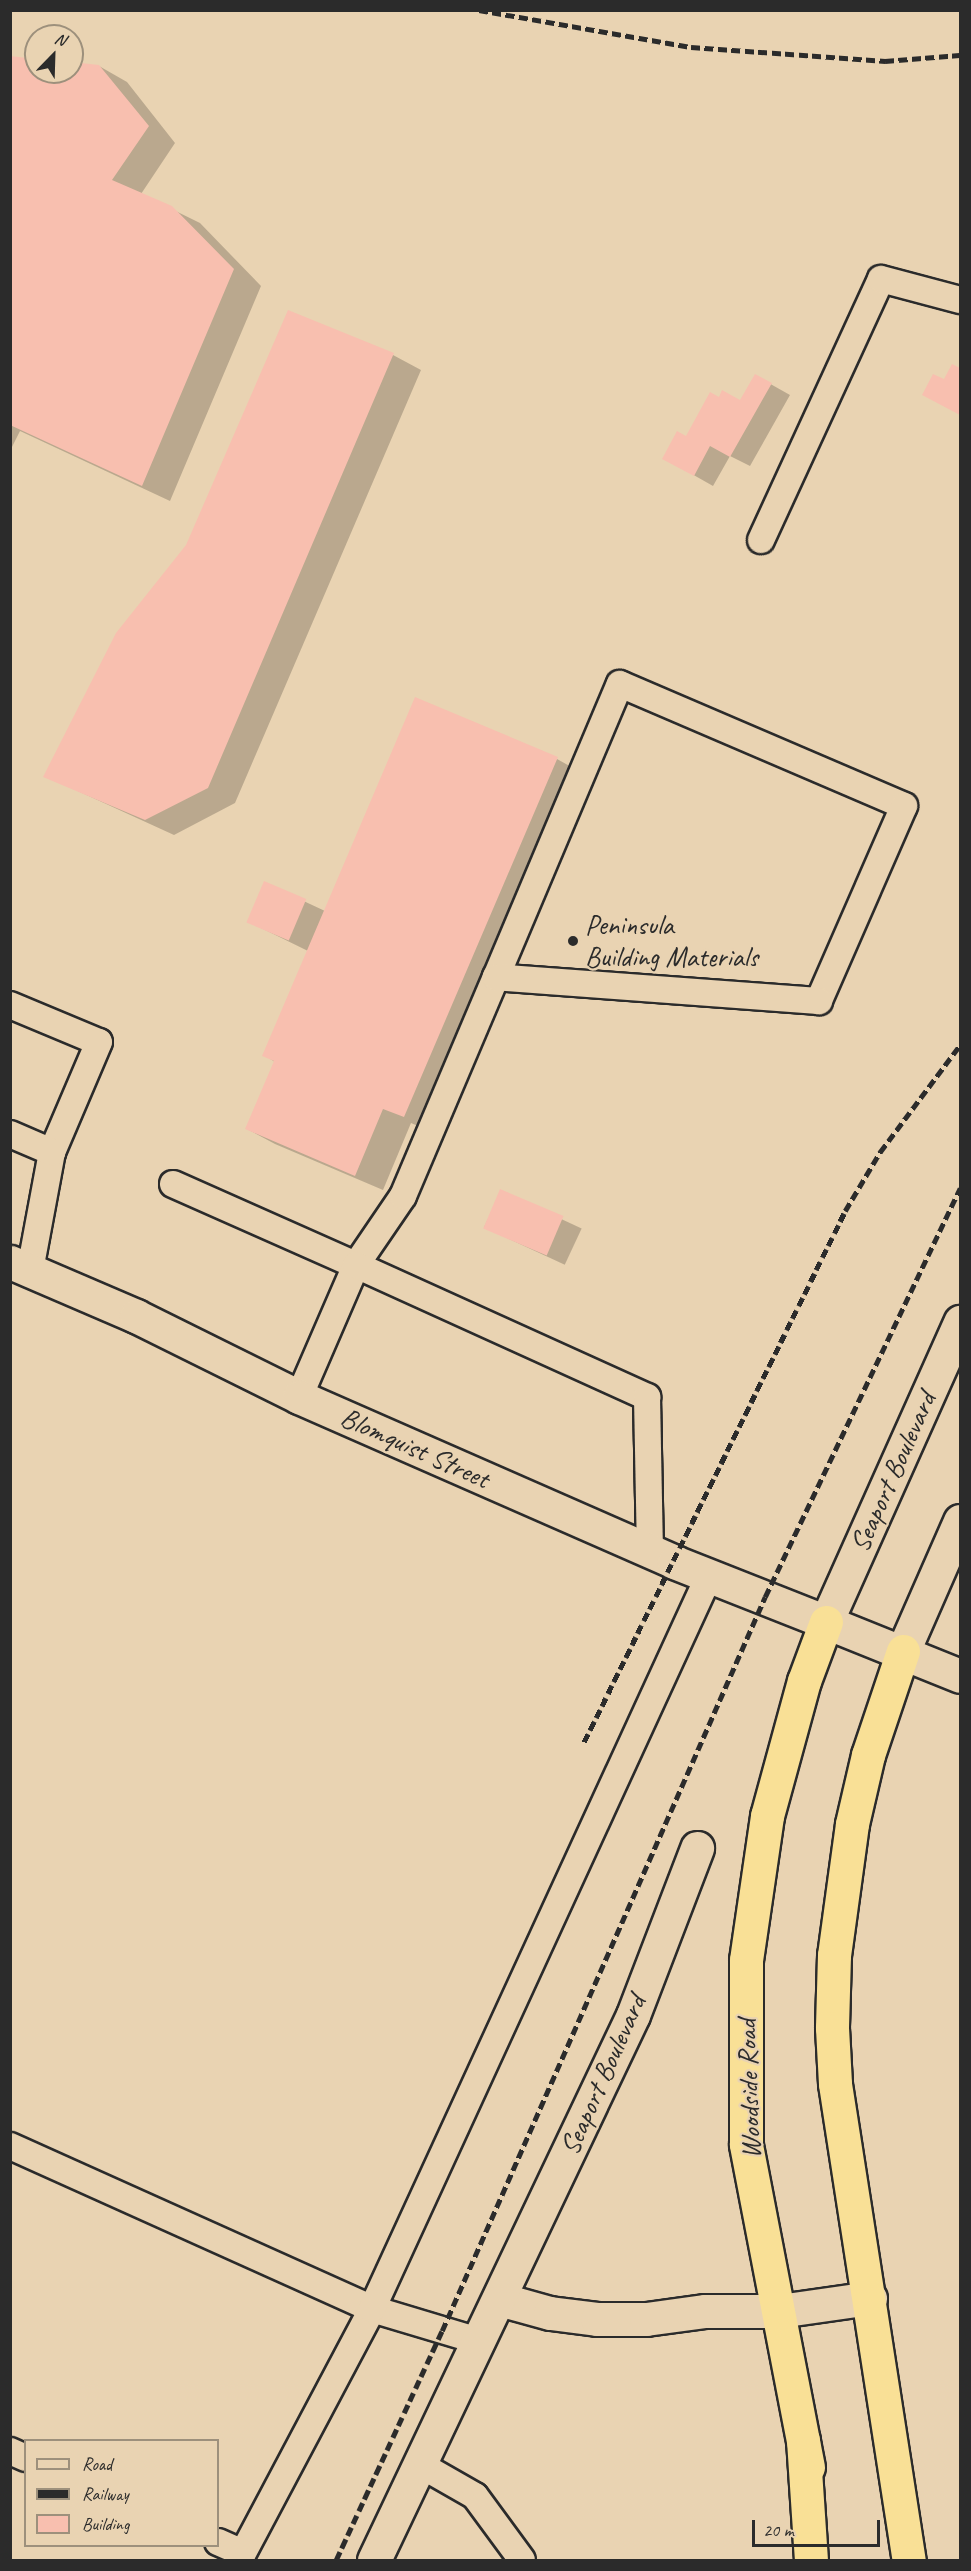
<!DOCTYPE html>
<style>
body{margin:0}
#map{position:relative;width:971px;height:2571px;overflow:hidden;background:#e9d3b2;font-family:Caveat,sans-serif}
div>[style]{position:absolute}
.shadow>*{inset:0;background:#0003;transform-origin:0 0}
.building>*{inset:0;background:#f8bfaf;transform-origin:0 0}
.roads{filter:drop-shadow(2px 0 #2b2b2b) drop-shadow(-2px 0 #2b2b2b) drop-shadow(0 2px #2b2b2b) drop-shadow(0 -2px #2b2b2b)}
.service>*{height:26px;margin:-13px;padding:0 13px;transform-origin:13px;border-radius:13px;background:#e9d3b2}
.minor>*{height:33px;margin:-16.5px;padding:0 16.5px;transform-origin:16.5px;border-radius:16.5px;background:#e9d3b2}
.tertiary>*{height:33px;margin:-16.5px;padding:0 16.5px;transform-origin:16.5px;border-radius:16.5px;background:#e9d3b2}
.secondary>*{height:33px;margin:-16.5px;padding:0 16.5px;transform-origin:16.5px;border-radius:16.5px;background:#e9d3b2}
.trunk>*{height:33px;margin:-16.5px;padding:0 16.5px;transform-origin:16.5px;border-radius:16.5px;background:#f9e096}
.motorway>*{height:33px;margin:-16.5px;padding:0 16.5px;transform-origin:16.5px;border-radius:16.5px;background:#f9e096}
.rail>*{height:4.5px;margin-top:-2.25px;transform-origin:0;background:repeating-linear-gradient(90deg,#2b2b2b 0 9px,transparent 0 13.5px)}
.dots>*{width:16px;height:16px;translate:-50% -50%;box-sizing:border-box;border:3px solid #e9d3b2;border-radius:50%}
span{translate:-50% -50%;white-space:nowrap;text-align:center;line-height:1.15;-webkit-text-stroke:4.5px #e9d3b2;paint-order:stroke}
.poi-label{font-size:28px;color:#2b2b2b}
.left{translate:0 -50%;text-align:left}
.street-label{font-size:28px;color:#2b2b2b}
.frame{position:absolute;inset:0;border:12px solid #2b2b2b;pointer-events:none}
.legend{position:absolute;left:24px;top:2439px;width:195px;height:108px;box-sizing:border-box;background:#e9d3b2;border:2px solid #9d907c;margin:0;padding:8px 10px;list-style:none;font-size:18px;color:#2b2b2b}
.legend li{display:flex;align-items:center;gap:12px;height:30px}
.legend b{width:30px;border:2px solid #9d907c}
.north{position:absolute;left:24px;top:24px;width:60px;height:60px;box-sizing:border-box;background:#e9d3b2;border:2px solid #9d907c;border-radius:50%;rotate:23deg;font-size:16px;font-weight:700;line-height:24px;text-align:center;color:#2b2b2b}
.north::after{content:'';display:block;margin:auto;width:21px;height:27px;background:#2b2b2b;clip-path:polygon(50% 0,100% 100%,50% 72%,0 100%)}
.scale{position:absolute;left:752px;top:2520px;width:128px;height:27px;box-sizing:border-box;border:3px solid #2b2b2b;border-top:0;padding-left:8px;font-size:18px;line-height:21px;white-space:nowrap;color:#2b2b2b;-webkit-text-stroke:4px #e9d3b2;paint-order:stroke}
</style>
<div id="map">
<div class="shadow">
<div style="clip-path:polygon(10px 58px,36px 60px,36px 72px,72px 72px,72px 64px,99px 66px,127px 82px,175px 143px,141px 194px,200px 223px,261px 286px,170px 501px,20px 431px,10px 451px)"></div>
<div style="clip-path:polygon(288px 312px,393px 355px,421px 370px,235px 803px,174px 835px,45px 776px,187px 546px)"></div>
<div style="clip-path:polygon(953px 366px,960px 369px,960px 414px,933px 400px)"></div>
<div style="clip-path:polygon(756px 376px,790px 395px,750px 466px,730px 456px,713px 486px,683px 469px,686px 438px,719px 399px,741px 403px)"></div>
<div style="clip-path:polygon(557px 759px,584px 774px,432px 1132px,411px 1123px,383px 1190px,275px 1144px,247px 1129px,275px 1062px,264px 1055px,308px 951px,249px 922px,265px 883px,325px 911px)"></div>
<div style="left:501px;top:1191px;width:89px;height:40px;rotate:25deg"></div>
</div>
<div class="building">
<div style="clip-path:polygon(10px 56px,36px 59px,36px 72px,72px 72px,72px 62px,99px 65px,149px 126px,112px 180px,172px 206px,234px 269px,142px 486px,10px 425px)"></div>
<div style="clip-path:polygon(288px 310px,394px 353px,208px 788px,145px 820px,43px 777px,116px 633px,186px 545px)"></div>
<div style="clip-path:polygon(952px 364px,960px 368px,960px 415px,922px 395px,933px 374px,944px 379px)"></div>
<div style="clip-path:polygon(755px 374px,772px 383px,730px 457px,710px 446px,694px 476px,662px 459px,677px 431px,686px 436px,710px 392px,719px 397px,722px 390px,740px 400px)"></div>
<div style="clip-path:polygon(415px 697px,558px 757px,404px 1117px,383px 1109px,355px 1176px,245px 1129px,274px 1061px,262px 1056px)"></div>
<div style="left:264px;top:881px;width:46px;height:45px;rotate:23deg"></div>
<div style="left:500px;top:1189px;width:69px;height:43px;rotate:23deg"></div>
</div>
<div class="roads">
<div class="service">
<div style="left:761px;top:540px;width:287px;rotate:-65.3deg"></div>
<div style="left:881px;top:279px;width:82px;rotate:14.9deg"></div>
<div style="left:10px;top:1005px;width:96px;rotate:22.6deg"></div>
<div style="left:99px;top:1042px;width:120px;rotate:113.1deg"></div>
<div style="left:52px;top:1152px;width:121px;rotate:100.5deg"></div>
<div style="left:10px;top:1134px;width:46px;rotate:23.2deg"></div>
<div style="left:173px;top:1184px;width:200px;rotate:23.9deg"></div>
<div style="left:356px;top:1265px;width:83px;rotate:-55.7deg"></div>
<div style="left:403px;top:1196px;width:238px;rotate:-67deg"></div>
<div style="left:496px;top:977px;width:318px;rotate:-67.1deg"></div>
<div style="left:620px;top:684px;width:309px;rotate:23.2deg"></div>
<div style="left:904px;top:806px;width:213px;rotate:113.6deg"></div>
<div style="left:819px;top:1001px;width:324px;rotate:-175.8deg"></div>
<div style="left:299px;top:1397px;width:144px;rotate:-66.6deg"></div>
<div style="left:356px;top:1265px;width:320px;rotate:24.4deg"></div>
<div style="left:647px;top:1397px;width:154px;rotate:88.9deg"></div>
<div style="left:10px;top:2146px;width:397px;rotate:24.2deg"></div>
<div style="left:372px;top:2309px;width:112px;rotate:16.7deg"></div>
<div style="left:10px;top:2451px;width:17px;rotate:24deg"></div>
<div style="left:419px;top:2464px;width:64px;rotate:29.7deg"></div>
<div style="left:475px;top:2496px;width:79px;rotate:53.7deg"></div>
<div style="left:218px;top:2542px;width:27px;rotate:24deg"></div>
<div style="left:243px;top:2553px;width:276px;rotate:-62.1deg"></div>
<div style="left:372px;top:2309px;width:807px;rotate:-65.31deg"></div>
</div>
<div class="minor">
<div style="left:10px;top:1262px;width:137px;rotate:23.2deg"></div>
<div style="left:136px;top:1316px;width:182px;rotate:26.4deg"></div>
<div style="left:299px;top:1397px;width:410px;rotate:23.7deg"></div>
<div style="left:674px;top:1562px;width:163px;rotate:21.5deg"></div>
<div style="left:499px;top:2299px;width:53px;rotate:15.4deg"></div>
<div style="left:550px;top:2313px;width:47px;rotate:7.3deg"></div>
<div style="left:597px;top:2319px;width:49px"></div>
<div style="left:646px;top:2319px;width:60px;rotate:-7.7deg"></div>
<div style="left:705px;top:2311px;width:74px"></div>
<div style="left:779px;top:2311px;width:92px;rotate:-8.1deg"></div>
<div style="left:374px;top:2560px;width:603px;rotate:-64.58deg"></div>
<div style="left:633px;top:2015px;width:179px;rotate:-69deg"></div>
</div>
<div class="tertiary">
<div style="left:826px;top:1622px;width:144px;rotate:21.9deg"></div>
</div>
<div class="secondary">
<div style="left:826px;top:1622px;width:329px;rotate:-65.9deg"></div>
<div style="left:903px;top:1651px;width:142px;rotate:-66.3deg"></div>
</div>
<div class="trunk">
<div style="left:903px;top:1651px;width:110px;rotate:108.6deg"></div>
<div style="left:868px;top:1755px;width:71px;rotate:103.1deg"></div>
<div style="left:852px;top:1824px;width:132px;rotate:97.8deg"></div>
<div style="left:834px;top:1955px;width:73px;rotate:91.6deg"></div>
<div style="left:832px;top:2028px;width:56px;rotate:86.9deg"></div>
<div style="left:835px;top:2084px;width:482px;rotate:81.2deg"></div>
<div style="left:808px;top:2467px;width:329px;rotate:-100.9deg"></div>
<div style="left:746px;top:2144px;width:184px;rotate:-90deg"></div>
<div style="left:746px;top:1960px;width:146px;rotate:-81.7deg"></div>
<div style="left:767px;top:1816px;width:140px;rotate:-74.7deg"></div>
<div style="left:804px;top:1681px;width:63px;rotate:-69.6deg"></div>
</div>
<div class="motorway">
<div style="left:803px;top:2440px;width:120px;rotate:86.2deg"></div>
</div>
</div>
<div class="rail">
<div style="left:479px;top:10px;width:215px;rotate:9.9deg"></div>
<div style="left:691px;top:47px;width:195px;rotate:4.1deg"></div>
<div style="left:885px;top:61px;width:75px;rotate:-4.6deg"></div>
<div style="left:584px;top:1742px;width:592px;rotate:-63.82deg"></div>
<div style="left:845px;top:1211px;width:69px;rotate:-59.3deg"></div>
<div style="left:880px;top:1152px;width:134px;rotate:-53.2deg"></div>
<div style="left:336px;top:2560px;width:252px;rotate:-65.2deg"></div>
<div style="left:442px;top:2331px;width:802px;rotate:-66.25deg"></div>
<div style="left:765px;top:1597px;width:453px;rotate:-64.5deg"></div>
</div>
<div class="dots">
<div style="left:573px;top:941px;background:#2b2b2b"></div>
</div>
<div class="poi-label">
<span class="left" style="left:585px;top:941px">Peninsula<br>Building Materials</span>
</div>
<div class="street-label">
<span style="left:415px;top:1448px;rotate:24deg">Blomquist Street</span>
<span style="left:893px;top:1472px;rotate:-66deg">Seaport Boulevard</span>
<span style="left:603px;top:2075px;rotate:-66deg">Seaport Boulevard</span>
<span style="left:749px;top:2089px;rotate:-92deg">Woodside Road</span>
</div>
<div class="frame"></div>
<ul class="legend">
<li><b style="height:8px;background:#e9d3b2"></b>Road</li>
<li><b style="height:8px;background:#2b2b2b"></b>Railway</li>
<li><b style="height:16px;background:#f8bfaf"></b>Building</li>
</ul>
<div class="north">N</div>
<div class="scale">20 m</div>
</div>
